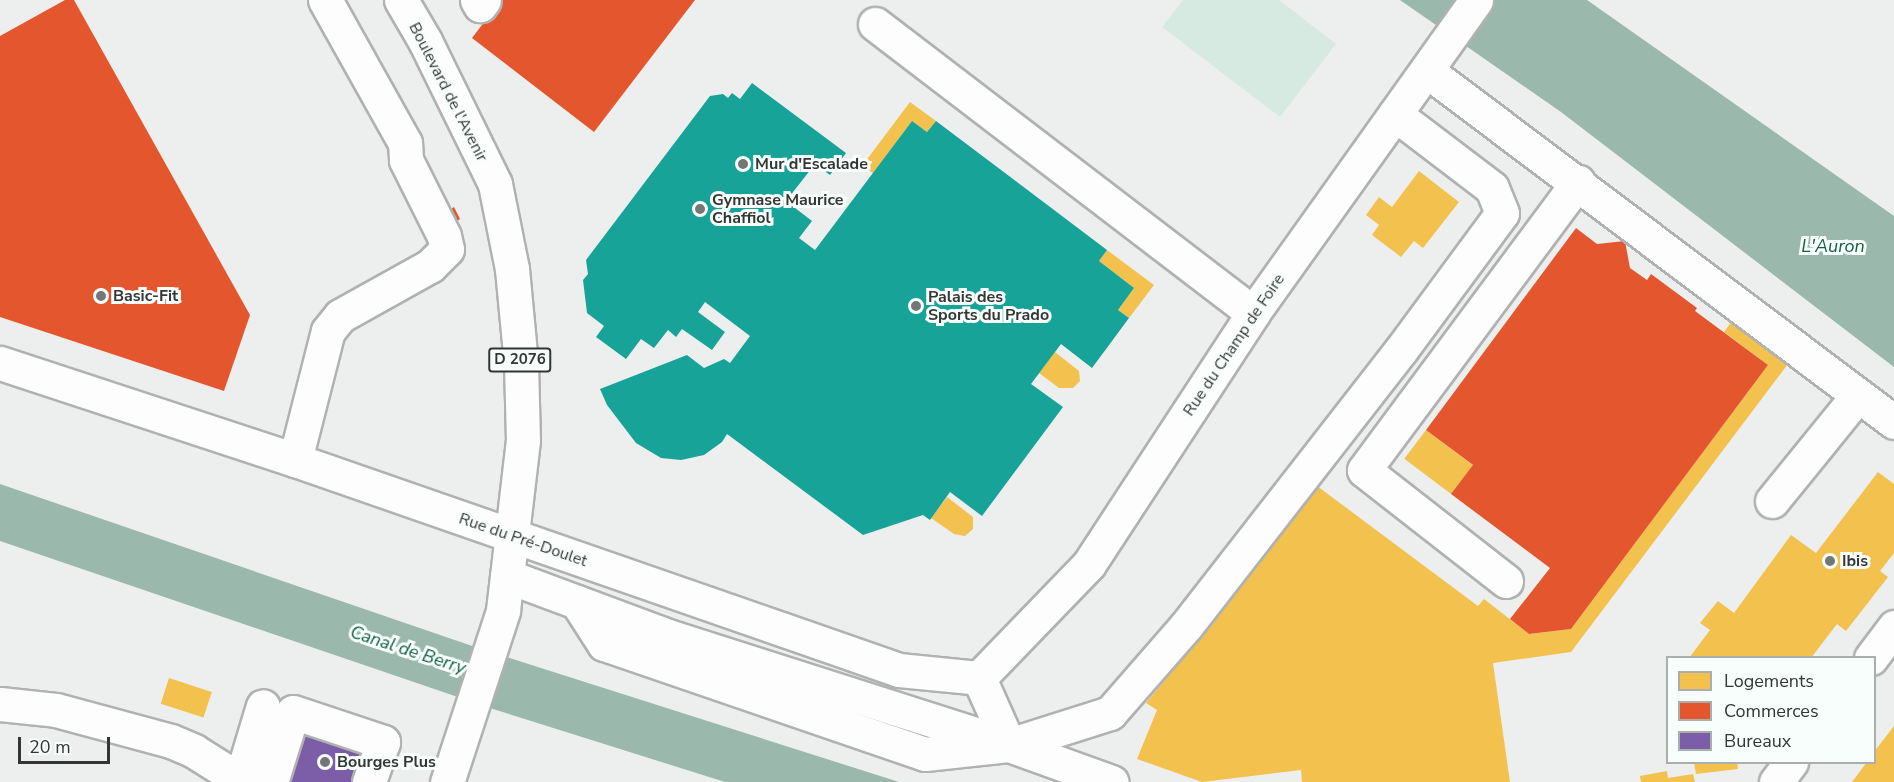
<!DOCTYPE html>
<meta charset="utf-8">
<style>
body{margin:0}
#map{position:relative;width:1894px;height:782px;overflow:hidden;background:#ecefee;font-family:"Nunito Sans",sans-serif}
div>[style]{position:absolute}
.green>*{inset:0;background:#d7eae1}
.water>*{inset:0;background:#9ab8ab}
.homes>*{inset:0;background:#f2c14e;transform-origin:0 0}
.shops>*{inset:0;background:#e4572e}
.offices>*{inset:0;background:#7b5ea7}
.public>*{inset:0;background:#17a398}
.roads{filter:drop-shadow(2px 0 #b0b2b1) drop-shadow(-2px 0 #b0b2b1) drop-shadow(0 2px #b0b2b1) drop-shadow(0 -2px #b0b2b1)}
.minor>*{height:33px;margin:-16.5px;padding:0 16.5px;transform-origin:16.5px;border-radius:16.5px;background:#fcfdfc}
.major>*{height:33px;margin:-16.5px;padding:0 16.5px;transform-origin:16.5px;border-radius:16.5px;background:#fcfdfc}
.dots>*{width:16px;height:16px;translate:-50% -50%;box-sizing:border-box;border:3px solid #f8fefb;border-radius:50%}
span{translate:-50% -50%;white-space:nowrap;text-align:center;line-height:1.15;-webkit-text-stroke:6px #f8fefb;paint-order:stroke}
.shield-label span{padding:2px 4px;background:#f8fefb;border:2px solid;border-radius:4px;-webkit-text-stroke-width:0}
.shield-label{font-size:15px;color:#343635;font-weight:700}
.street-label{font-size:16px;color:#343635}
.poi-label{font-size:16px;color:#343635;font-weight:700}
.left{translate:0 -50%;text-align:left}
.water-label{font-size:18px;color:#115e44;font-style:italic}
.legend{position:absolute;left:1666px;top:656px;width:210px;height:108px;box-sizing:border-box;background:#f8fefb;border:2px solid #aaaeac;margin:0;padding:8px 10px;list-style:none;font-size:18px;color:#343635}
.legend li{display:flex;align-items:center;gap:12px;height:30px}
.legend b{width:30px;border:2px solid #aaaeac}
.scale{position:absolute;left:18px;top:737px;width:92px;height:27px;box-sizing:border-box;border:3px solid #343635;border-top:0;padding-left:8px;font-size:18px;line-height:21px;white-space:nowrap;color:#343635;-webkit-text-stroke:4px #f8fefb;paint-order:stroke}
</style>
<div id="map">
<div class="green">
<div style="clip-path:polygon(1183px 0,1279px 0,1336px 44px,1280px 117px,1162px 27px)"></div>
</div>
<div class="water">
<div style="clip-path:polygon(1400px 0,1587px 0,1894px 216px,1894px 367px,1561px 112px)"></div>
<div style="clip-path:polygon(0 484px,481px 649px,899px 782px,725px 782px,493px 709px,0 541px)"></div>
</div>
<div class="homes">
<div style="clip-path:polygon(910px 102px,936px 121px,927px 132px,912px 121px,873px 173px,862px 166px)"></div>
<div style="clip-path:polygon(1419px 171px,1459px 202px,1423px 248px,1414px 241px,1401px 257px,1372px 235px,1379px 225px,1366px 215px,1379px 197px,1392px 207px)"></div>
<div style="clip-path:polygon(1107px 250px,1154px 285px,1129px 318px,1118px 310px,1134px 288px,1099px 261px)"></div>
<div style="clip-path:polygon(1737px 314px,1794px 356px,1571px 652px,1493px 663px,1510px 782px,1302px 782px,1301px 770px,1202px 782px,1137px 759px,1157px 710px,1146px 703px,1179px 663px,1313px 483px,1478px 606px,1484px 599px,1529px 634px,1571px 629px,1768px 365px,1724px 332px)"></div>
<div style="clip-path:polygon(1055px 352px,1079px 371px,1080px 381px,1073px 388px,1059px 388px,1039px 373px)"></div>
<div style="left:1426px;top:430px;width:59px;height:36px;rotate:37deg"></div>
<div style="clip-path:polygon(1878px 472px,1894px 484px,1894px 553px,1880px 571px,1888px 577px,1846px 631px,1837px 624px,1811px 658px,1689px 658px,1710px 630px,1700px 623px,1718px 601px,1734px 613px,1791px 535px,1816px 553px)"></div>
<div style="clip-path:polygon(947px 497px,973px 517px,973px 529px,965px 536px,954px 534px,931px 518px)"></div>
<div style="left:169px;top:678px;width:45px;height:27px;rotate:18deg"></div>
<div style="clip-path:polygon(1894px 726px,1894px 782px,1852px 782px,1867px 762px,1874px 762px,1874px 752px)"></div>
<div style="clip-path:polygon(1694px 762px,1737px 762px,1738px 769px,1696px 774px)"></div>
<div style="clip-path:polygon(1667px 771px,1668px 778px,1693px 774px,1695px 782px,1641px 782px,1640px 776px)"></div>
</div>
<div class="shops">
<div style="clip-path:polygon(65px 0,74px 0,250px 315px,224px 391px,0 317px,0 36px)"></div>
<div style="clip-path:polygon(501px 0,695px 0,594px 132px,472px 38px)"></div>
<div style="clip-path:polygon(454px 207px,460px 219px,449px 227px,442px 215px)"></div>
<div style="clip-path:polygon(1576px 228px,1597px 244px,1625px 241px,1630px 268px,1647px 280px,1651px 274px,1697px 308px,1695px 311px,1768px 365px,1571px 629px,1529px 634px,1510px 619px,1550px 568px,1451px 494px,1473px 465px,1426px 430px)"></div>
</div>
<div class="offices">
<div style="clip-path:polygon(302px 721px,367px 743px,354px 782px,282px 782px)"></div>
</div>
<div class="public">
<div style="clip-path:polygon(752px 83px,846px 153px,830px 175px,815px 164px,786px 201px,812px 221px,799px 238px,815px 250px,912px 121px,927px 132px,936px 121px,1107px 250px,1099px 261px,1134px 288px,1118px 310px,1129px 318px,1092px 368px,1061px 344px,1031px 384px,1063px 407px,982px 516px,950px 492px,930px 520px,923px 515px,863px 535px,727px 434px,722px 442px,704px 455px,681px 460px,661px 458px,636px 443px,607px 405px,600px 389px,687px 355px,704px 368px,724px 359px,730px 363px,750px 336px,705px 302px,698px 312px,725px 332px,712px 350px,682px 329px,676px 337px,668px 330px,654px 348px,641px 339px,626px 359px,596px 337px,604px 326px,587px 313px,583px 280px,588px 274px,586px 260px,710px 96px,723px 94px,728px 98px,732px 93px,740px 99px)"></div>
</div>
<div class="roads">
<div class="minor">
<div style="left:477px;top:0;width:6px;rotate:59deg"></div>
<div style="left:480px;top:5px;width:6px;rotate:-51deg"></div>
<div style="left:875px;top:24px;width:476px;rotate:37.4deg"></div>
<div style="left:1427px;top:71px;width:584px;rotate:36.93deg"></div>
<div style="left:0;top:363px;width:311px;rotate:18.2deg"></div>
<div style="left:295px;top:460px;width:639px;rotate:19.17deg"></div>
<div style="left:899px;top:670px;width:80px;rotate:5.7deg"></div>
<div style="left:295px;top:460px;width:133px;rotate:-75.7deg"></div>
<div style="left:328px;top:331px;width:19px;rotate:-51deg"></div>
<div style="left:340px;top:316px;width:103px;rotate:-29.1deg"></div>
<div style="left:430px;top:266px;width:24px;rotate:-45deg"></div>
<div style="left:447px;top:249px;width:13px;rotate:-103deg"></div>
<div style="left:444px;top:236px;width:85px;rotate:-116.6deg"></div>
<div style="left:406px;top:160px;width:17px;rotate:-93deg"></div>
<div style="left:405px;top:143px;width:164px;rotate:-119.2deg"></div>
<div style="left:1772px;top:501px;width:136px;rotate:-50.9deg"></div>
<div style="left:507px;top:576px;width:172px;rotate:20.4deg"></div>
<div style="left:668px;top:636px;width:358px;rotate:17.7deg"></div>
<div style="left:1009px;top:745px;width:109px;rotate:19.8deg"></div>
<div style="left:1506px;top:581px;width:180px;rotate:-142deg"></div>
<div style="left:1364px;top:470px;width:359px;rotate:-53.4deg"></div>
<div style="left:577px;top:602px;width:50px;rotate:57.3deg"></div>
<div style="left:604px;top:644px;width:339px;rotate:18.9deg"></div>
<div style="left:925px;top:754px;width:84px;rotate:-6.1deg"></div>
<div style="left:1009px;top:745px;width:106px;rotate:-17.6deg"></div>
<div style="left:1110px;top:713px;width:116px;rotate:-48.9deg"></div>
<div style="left:1186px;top:626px;width:350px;rotate:-52.1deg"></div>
<div style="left:1401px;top:350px;width:170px;rotate:-53.6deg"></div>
<div style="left:1502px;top:213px;width:27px;rotate:-112deg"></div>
<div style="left:1492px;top:188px;width:122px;rotate:-142.7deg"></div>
<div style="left:1871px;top:658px;width:39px;rotate:-53deg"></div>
<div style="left:979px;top:678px;width:158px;rotate:-46deg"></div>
<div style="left:1089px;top:564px;width:300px;rotate:-56.8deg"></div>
<div style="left:1253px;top:313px;width:384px;rotate:-54.5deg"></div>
<div style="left:979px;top:678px;width:73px;rotate:65.9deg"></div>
<div style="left:0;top:704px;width:56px;rotate:6.1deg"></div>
<div style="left:56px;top:710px;width:119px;rotate:15.1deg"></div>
<div style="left:171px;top:741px;width:25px;rotate:23deg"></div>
<div style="left:194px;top:751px;width:54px;rotate:32.2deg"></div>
<div style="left:240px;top:782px;width:79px;rotate:-73.2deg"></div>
<div style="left:271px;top:782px;width:73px;rotate:-72.6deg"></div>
<div style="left:293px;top:712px;width:95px;rotate:18.4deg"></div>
<div style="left:383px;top:742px;width:42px;rotate:109.3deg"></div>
<div style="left:1776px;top:782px;width:25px;rotate:-53deg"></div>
</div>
<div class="major">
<div style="left:401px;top:0;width:48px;rotate:59.7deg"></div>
<div style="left:425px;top:41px;width:159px;rotate:63.9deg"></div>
<div style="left:495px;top:184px;width:87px;rotate:78.7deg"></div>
<div style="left:512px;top:269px;width:95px;rotate:84.6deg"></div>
<div style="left:521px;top:364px;width:76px;rotate:88.5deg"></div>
<div style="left:523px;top:440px;width:172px;rotate:96.7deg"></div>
<div style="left:503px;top:611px;width:180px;rotate:108.1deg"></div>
</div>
</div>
<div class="dots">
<div style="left:743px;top:164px;background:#747776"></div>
<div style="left:700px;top:209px;background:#747776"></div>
<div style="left:101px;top:296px;background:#747776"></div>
<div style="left:916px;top:306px;background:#747776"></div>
<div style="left:1830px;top:561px;background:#747776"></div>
<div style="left:325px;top:762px;background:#747776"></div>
</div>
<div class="shield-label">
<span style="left:520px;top:360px">D 2076</span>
</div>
<div class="street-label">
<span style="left:448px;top:92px;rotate:63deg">Boulevard de l'Avenir</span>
<span style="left:1234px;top:345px;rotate:-56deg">Rue du Champ de Foire</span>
<span style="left:523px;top:540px;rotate:19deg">Rue du Pré-Doulet</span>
</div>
<div class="poi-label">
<span class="left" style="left:755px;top:164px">Mur d'Escalade</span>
<span class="left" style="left:712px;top:209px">Gymnase Maurice<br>Chaffiol</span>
<span class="left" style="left:113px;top:296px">Basic-Fit</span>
<span class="left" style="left:928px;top:306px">Palais des<br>Sports du Prado</span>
<span class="left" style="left:1842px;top:561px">Ibis</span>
<span class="left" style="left:337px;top:762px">Bourges Plus</span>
</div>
<div class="water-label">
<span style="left:1833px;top:246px">L'Auron</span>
<span style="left:408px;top:650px;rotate:18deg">Canal de Berry</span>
</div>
<ul class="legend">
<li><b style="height:16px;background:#f2c14e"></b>Logements</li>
<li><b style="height:16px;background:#e4572e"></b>Commerces</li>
<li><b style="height:16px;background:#7b5ea7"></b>Bureaux</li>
</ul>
<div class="scale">20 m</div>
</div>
